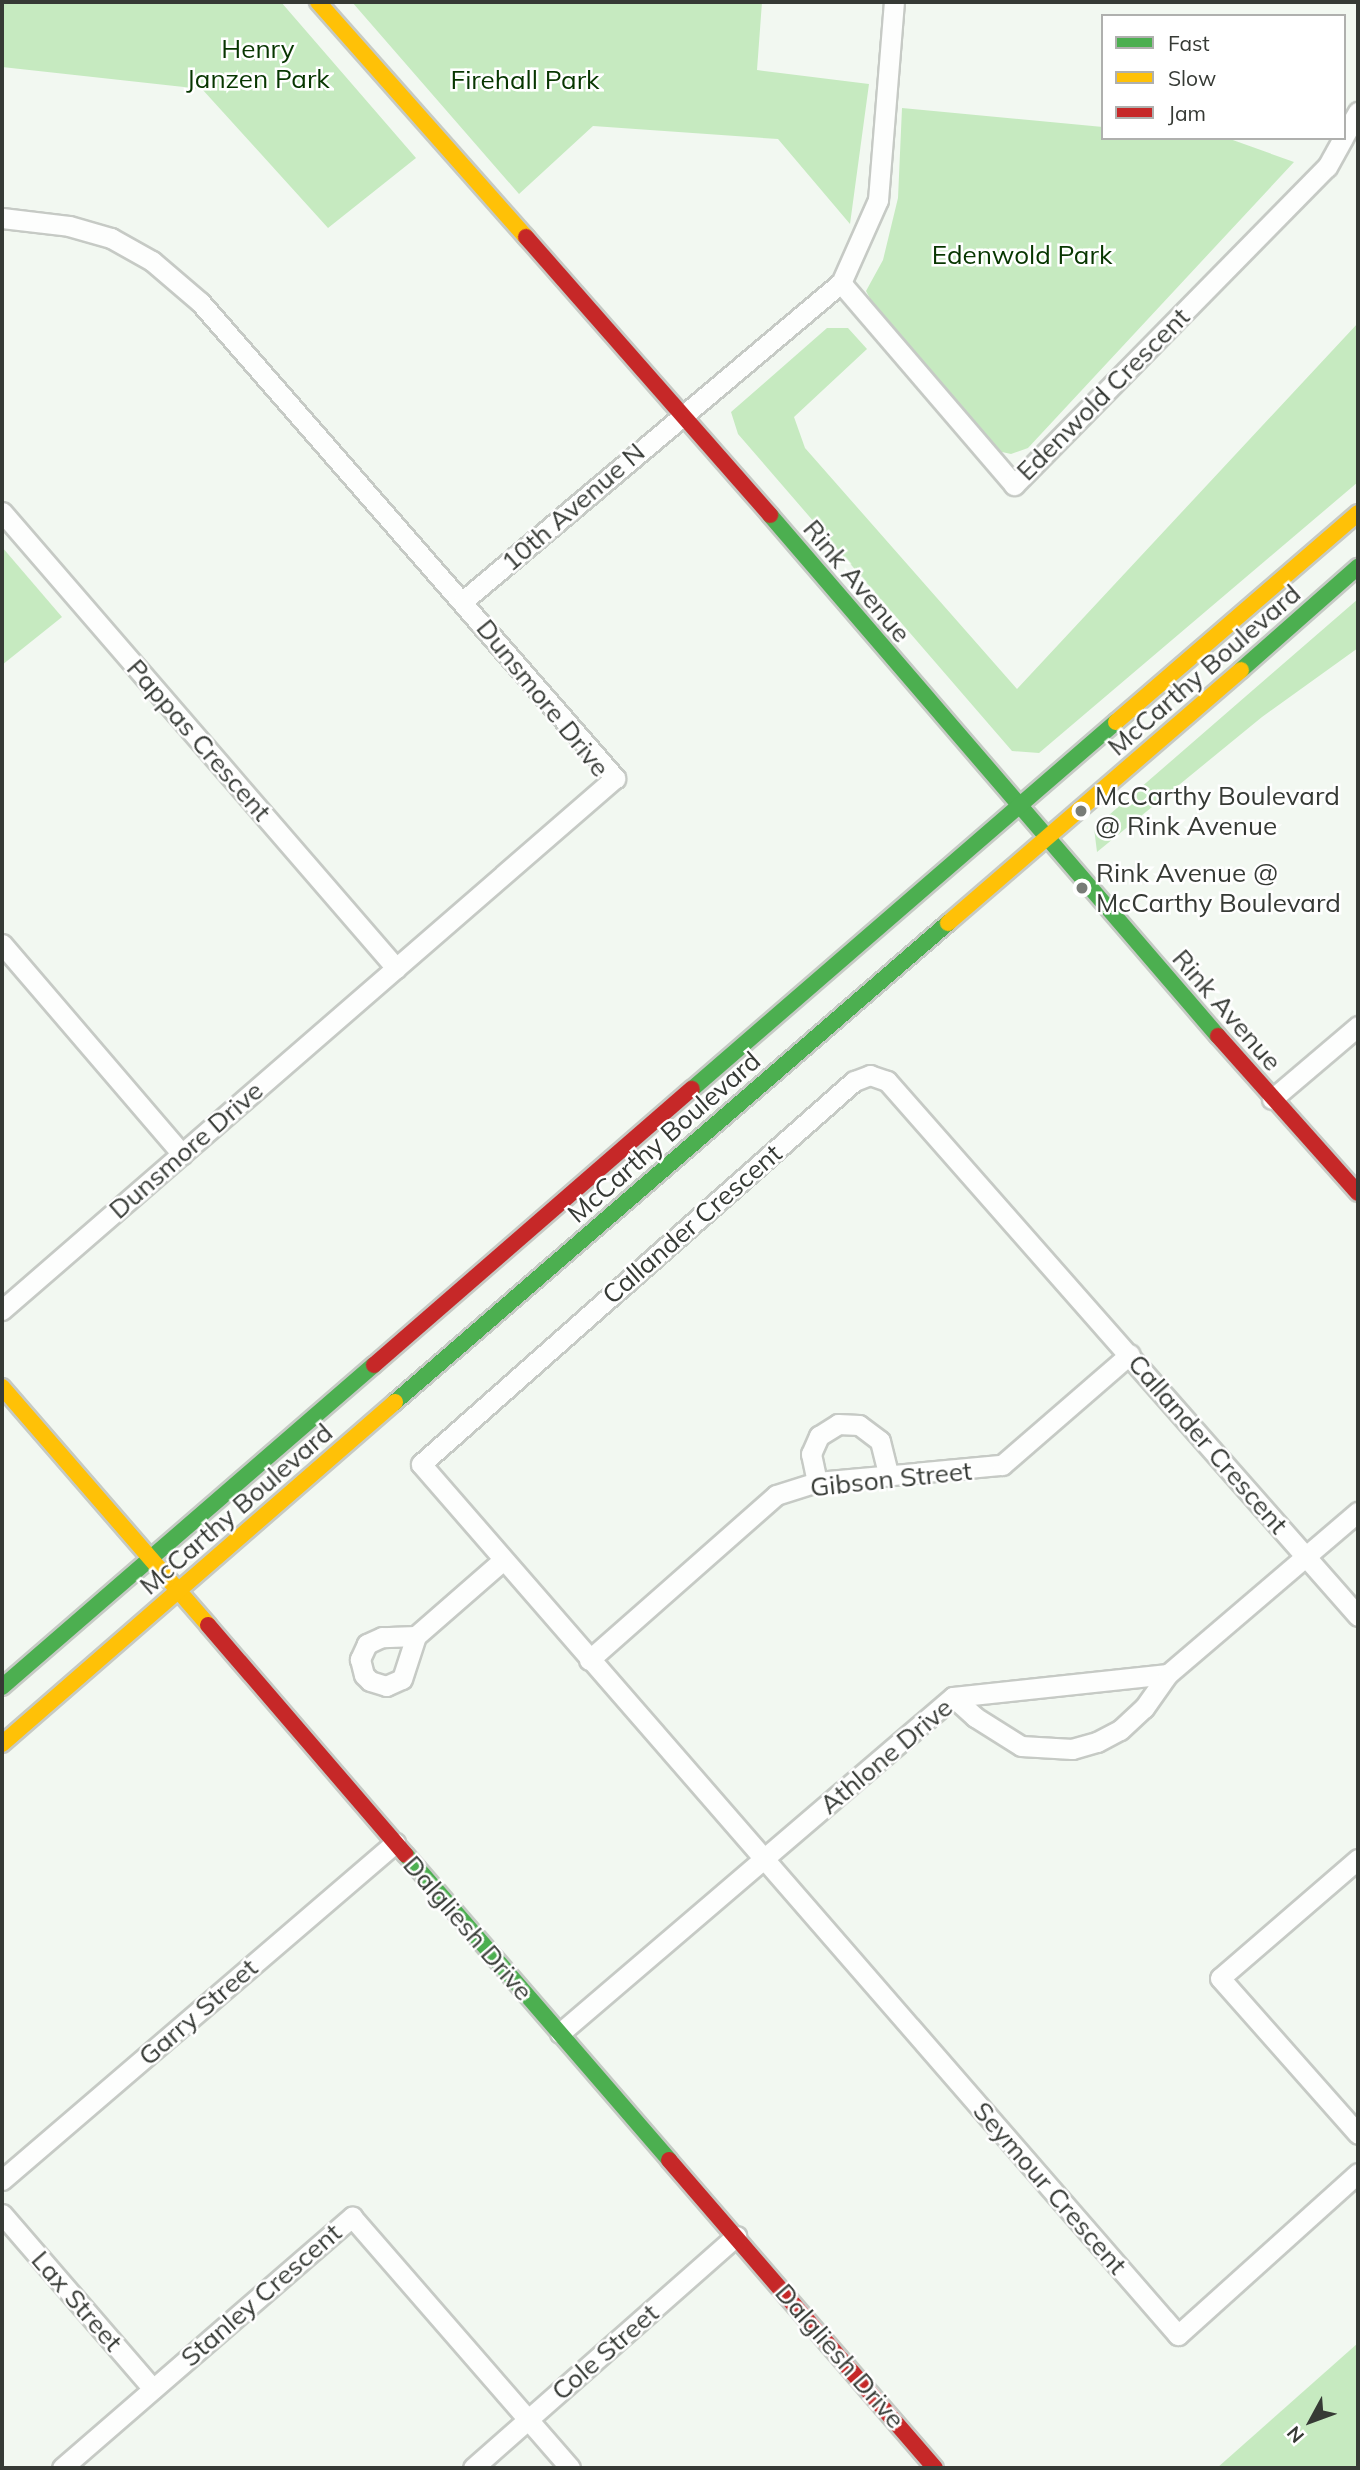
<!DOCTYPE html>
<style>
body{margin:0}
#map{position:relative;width:1360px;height:2470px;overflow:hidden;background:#f2f8f1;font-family:Mulish,sans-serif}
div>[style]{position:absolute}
.green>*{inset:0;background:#c6eac0}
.roads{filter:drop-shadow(2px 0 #c6cac5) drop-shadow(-2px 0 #c6cac5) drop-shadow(0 2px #c6cac5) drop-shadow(0 -2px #c6cac5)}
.street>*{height:19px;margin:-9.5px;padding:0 9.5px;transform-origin:9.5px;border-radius:9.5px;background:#fdfefd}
.fast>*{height:16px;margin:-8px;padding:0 8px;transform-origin:8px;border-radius:8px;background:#4caf50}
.slow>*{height:16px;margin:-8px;padding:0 8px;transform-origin:8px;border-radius:8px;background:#ffc107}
.jam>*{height:16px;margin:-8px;padding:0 8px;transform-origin:8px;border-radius:8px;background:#c62828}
.dots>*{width:19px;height:19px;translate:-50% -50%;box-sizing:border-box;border:4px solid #fff;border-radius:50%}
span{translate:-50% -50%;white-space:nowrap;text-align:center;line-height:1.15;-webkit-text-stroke:5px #fff;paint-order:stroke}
.park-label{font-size:26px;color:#073600}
.street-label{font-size:26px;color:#363a35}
.poi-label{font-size:26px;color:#363a35}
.left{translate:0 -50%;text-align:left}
.frame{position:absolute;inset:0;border:4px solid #363a35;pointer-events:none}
.legend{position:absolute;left:1101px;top:14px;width:245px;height:126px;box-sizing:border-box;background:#fff;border:2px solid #afb0ae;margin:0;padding:9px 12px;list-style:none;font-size:21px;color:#363a35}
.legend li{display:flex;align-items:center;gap:14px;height:35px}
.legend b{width:35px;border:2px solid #afb0ae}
.north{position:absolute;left:1276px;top:2386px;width:70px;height:70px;-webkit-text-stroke:5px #fff;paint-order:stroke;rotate:229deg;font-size:19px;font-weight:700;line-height:28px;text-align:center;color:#363a35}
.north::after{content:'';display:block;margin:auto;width:24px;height:32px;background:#363a35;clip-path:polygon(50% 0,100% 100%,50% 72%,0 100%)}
</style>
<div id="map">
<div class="green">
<div style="clip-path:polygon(2px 2px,281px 2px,416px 158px,328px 228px,202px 89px,2px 67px)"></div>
<div style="clip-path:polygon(352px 2px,762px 2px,757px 70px,869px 84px,850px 224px,778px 139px,593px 126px,519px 194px)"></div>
<div style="clip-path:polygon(902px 108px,1103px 127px,1103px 138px,1230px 139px,1294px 162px,1028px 448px,1011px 454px,993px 450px,876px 310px,866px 291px,883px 260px,898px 198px)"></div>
<div style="clip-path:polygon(1358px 323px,1358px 482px,1039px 753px,1012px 751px,738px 434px,731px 412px,827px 328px,848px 328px,867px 349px,794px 417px,805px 448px,1017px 689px)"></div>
<div style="clip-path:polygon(2px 547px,62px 617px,2px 665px)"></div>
<div style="clip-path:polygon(1358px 599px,1358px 648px,1262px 717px,1097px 852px,1094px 828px)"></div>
<div style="clip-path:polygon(1358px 2343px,1358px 2468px,1217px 2468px)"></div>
</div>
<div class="roads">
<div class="street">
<div style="left:1344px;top:136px;width:28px;rotate:-60deg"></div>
<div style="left:2px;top:218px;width:67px;rotate:6.8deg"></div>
<div style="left:69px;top:226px;width:44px;rotate:15.9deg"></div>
<div style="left:111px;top:238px;width:47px;rotate:29.3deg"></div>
<div style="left:152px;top:261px;width:63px;rotate:40.5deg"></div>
<div style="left:200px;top:302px;width:632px;rotate:48.92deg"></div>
<div style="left:615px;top:778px;width:812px;rotate:139.05deg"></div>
<div style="left:841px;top:283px;width:266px;rotate:49.4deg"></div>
<div style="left:1014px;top:485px;width:446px;rotate:-45.5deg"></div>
<div style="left:1327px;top:167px;width:33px;rotate:-61deg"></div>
<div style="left:2px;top:512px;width:603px;rotate:49.17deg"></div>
<div style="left:463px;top:601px;width:494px;rotate:-40.1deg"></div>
<div style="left:841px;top:283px;width:91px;rotate:-66deg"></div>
<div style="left:878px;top:200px;width:199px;rotate:-85.4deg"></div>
<div style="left:2px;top:944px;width:277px;rotate:49.4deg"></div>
<div style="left:1272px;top:1099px;width:113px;rotate:-40.3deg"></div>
<div style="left:817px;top:1482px;width:29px;rotate:-102deg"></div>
<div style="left:811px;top:1454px;width:20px;rotate:-66deg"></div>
<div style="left:819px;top:1436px;width:22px;rotate:-32deg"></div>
<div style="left:838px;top:1424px;width:21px;rotate:3deg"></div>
<div style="left:859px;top:1425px;width:26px;rotate:37deg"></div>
<div style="left:880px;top:1441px;width:36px;rotate:76deg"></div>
<div style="left:1358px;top:1616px;width:713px;rotate:-131.36deg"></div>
<div style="left:887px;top:1081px;width:18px;rotate:-161deg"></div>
<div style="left:870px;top:1075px;width:17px;rotate:159deg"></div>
<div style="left:854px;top:1081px;width:578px;rotate:138.51deg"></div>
<div style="left:421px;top:1464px;width:1154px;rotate:49.01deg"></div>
<div style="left:1178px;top:2335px;width:242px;rotate:-42deg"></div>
<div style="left:416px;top:1636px;width:34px;rotate:178deg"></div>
<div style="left:382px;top:1637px;width:17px;rotate:155deg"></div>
<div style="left:367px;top:1644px;width:17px;rotate:115deg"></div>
<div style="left:360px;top:1659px;width:16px;rotate:76deg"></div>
<div style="left:364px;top:1675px;width:8px;rotate:45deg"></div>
<div style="left:370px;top:1681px;width:17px;rotate:17deg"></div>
<div style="left:386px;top:1686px;width:17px;rotate:-24deg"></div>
<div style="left:402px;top:1679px;width:45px;rotate:-72deg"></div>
<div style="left:416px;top:1636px;width:116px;rotate:-41.1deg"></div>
<div style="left:589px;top:1660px;width:249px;rotate:-41.4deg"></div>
<div style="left:776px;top:1495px;width:43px;rotate:-17.6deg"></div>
<div style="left:817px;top:1482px;width:186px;rotate:-5.3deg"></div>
<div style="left:1002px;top:1465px;width:169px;rotate:-40.9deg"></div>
<div style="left:953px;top:1697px;width:30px;rotate:42deg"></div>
<div style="left:975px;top:1717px;width:54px;rotate:32.2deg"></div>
<div style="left:1021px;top:1746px;width:51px;rotate:3.4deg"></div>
<div style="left:1072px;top:1749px;width:26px;rotate:-16deg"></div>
<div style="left:1097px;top:1742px;width:26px;rotate:-28deg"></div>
<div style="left:1120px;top:1730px;width:33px;rotate:-43deg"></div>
<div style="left:1144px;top:1708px;width:42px;rotate:-54.8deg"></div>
<div style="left:1358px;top:1859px;width:182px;rotate:139.2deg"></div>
<div style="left:1220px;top:1978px;width:208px;rotate:48.5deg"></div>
<div style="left:560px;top:2033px;width:517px;rotate:-40.53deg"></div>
<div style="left:953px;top:1697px;width:216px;rotate:-6.1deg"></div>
<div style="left:1168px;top:1674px;width:250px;rotate:-40.5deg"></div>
<div style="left:2px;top:2180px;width:518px;rotate:-40.61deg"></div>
<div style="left:2px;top:2214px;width:231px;rotate:49.2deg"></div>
<div style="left:62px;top:2468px;width:384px;rotate:-40.9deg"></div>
<div style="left:352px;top:2217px;width:332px;rotate:49deg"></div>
<div style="left:473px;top:2468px;width:351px;rotate:-41.4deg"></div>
</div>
<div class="fast">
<div style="left:770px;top:515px;width:687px;rotate:49.31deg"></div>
<div style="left:1241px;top:670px;width:156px;rotate:-41.4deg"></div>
<div style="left:692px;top:1089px;width:561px;rotate:-40.88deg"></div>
<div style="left:395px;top:1402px;width:732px;rotate:-40.9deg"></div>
<div style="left:2px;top:1687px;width:492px;rotate:-40.9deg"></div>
<div style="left:406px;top:1855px;width:403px;rotate:49.2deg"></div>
</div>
<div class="slow">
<div style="left:318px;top:2px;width:314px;rotate:48.5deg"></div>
<div style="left:1116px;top:722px;width:320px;rotate:-40.8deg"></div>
<div style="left:948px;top:923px;width:387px;rotate:-40.8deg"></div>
<div style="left:2px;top:1387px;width:315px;rotate:49.1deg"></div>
<div style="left:2px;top:1744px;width:521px;rotate:-41.03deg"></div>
</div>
<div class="jam">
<div style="left:526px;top:237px;width:370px;rotate:48.7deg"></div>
<div style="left:1218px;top:1036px;width:210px;rotate:48.3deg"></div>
<div style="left:374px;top:1365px;width:421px;rotate:-41deg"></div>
<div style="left:208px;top:1625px;width:303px;rotate:49.3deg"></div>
<div style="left:669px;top:2160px;width:407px;rotate:49.2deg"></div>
</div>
</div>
<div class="dots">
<div style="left:1081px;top:811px;background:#787c77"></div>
<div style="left:1082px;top:888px;background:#787c77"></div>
</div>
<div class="park-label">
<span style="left:258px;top:64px">Henry<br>Janzen Park</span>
<span style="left:525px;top:80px">Firehall Park</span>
<span style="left:1022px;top:255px">Edenwold Park</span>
</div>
<div class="street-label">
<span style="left:1103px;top:394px;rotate:-45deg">Edenwold Crescent</span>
<span style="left:573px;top:507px;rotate:-41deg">10th Avenue N</span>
<span style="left:857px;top:581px;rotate:50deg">Rink Avenue</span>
<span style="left:1204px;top:670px;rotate:-41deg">McCarthy Boulevard</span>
<span style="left:543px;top:698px;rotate:51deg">Dunsmore Drive</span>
<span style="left:199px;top:740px;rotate:49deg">Pappas Crescent</span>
<span style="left:1227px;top:1010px;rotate:49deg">Rink Avenue</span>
<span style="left:664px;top:1137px;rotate:-41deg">McCarthy Boulevard</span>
<span style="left:186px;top:1150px;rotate:-41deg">Dunsmore Drive</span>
<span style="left:692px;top:1224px;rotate:-41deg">Callander Crescent</span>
<span style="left:1208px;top:1444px;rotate:49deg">Callander Crescent</span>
<span style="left:891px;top:1479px;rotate:-6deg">Gibson Street</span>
<span style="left:236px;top:1509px;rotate:-41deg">McCarthy Boulevard</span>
<span style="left:886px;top:1756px;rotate:-40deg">Athlone Drive</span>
<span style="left:468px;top:1928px;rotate:49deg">Dalgliesh Drive</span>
<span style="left:198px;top:2012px;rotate:-41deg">Garry Street</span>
<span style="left:1050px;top:2188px;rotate:49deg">Seymour Crescent</span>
<span style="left:261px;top:2295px;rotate:-41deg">Stanley Crescent</span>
<span style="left:77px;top:2301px;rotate:49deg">Lax Street</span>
<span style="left:605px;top:2352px;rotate:-41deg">Cole Street</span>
<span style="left:840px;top:2356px;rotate:49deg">Dalgliesh Drive</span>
</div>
<div class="poi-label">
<span class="left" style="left:1095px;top:811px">McCarthy Boulevard<br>@ Rink Avenue</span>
<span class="left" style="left:1096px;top:888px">Rink Avenue @<br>McCarthy Boulevard</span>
</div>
<div class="frame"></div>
<ul class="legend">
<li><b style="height:9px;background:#4caf50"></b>Fast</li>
<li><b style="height:9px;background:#ffc107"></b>Slow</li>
<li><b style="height:9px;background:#c62828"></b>Jam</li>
</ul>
<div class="north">N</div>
</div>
